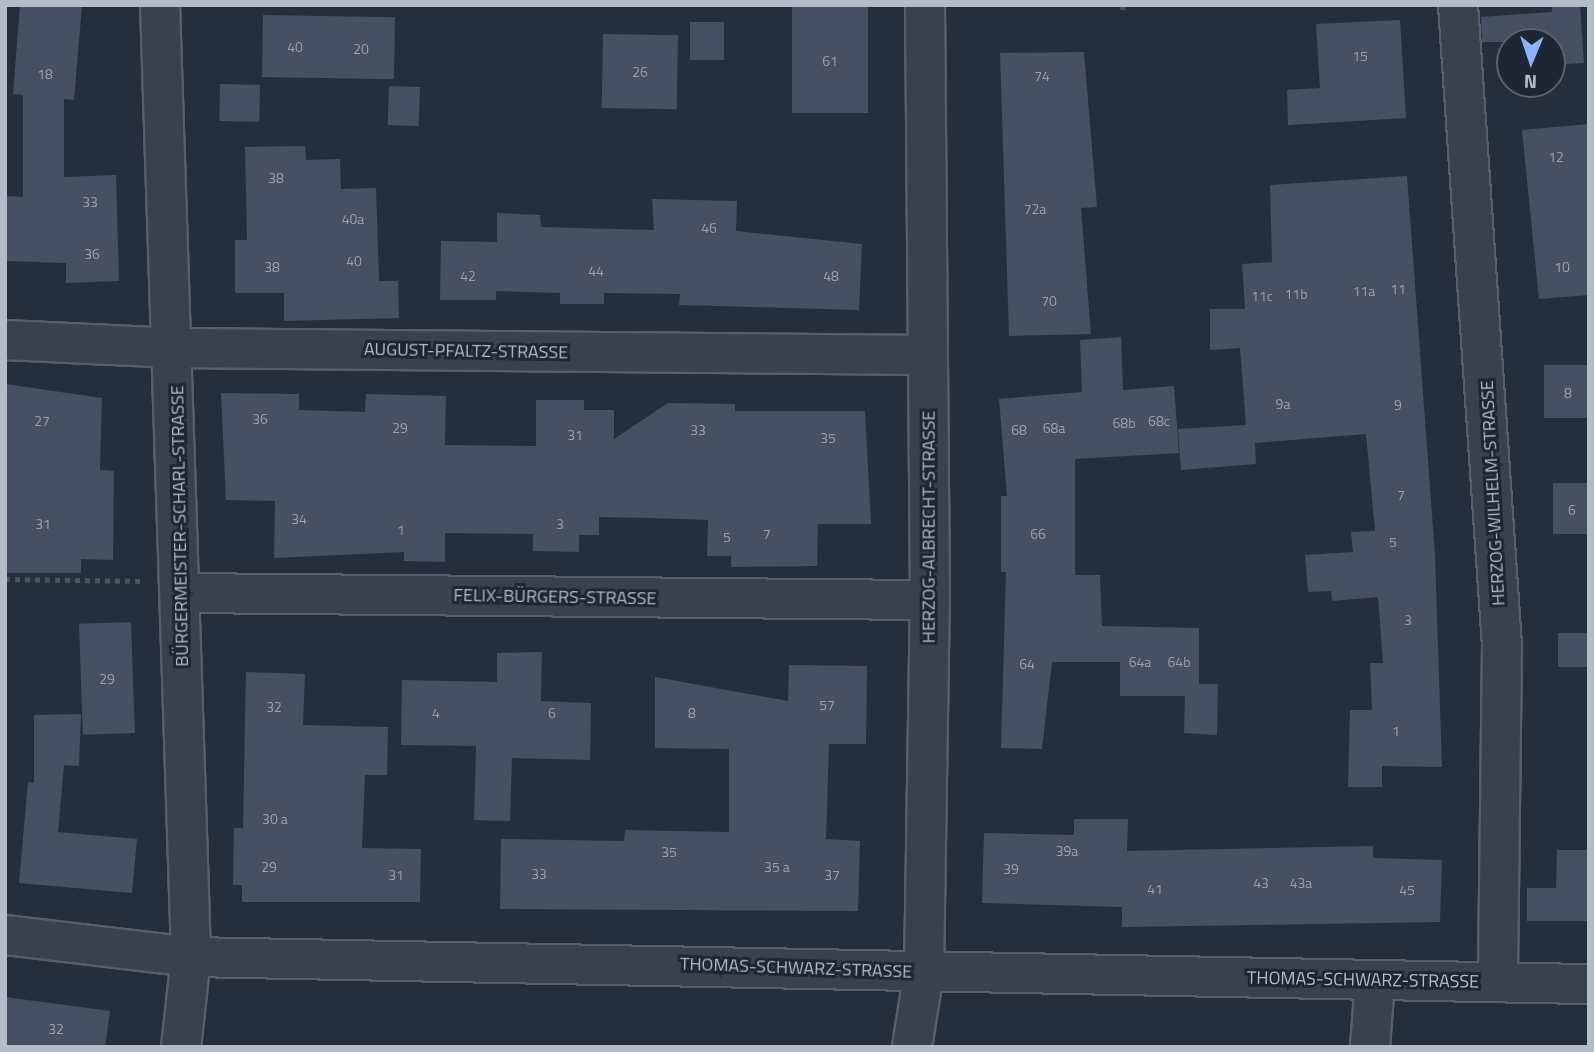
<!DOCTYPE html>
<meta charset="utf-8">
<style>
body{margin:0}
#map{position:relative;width:1594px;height:1052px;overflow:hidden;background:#242f3e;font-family:"Titillium Web",sans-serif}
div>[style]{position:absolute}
.building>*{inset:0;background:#455162;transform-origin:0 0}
.path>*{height:4.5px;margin-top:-2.25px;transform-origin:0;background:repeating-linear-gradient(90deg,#44595c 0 5px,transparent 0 10px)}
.roads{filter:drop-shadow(2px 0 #565f6c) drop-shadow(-2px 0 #565f6c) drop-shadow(0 2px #565f6c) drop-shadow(0 -2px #565f6c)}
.street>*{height:38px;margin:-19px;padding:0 19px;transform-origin:19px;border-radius:19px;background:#38414e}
span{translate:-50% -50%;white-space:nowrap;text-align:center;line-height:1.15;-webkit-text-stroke:6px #1d2633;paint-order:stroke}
.number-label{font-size:14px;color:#98a1af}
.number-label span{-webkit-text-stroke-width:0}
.street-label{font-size:18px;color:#b4bcc9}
.frame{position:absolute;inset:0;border:7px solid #b4bcc9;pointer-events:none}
.north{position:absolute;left:1496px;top:28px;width:70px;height:70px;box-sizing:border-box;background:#1d2633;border:2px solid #59626f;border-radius:50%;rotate:182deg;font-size:19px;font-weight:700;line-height:28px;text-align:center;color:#b4bcc9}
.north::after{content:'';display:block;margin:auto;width:24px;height:32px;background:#8ab4f8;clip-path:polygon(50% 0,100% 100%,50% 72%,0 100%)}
</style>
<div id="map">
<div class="building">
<div style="clip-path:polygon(20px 5px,82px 5px,74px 100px,64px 99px,64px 177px,116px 175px,119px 281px,66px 283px,66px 263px,5px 261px,5px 196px,23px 197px,23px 95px,13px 94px)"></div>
<div style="left:792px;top:5px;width:76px;height:108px"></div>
<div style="clip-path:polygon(1552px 5px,1580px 5px,1584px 63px,1552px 65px,1552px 42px,1482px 42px,1481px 17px,1552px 12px)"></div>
<div style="left:263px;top:15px;width:132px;height:62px;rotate:1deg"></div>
<div style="clip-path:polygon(1400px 20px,1406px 118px,1288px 125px,1287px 90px,1320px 88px,1316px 24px)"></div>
<div style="left:690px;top:22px;width:34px;height:38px"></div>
<div style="left:603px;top:34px;width:75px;height:74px;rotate:1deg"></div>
<div style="clip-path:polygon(1084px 52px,1097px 207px,1081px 208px,1091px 334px,1009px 336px,1000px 53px)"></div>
<div style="left:220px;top:84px;width:40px;height:37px;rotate:1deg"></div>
<div style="left:389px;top:86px;width:31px;height:39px;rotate:2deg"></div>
<div style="clip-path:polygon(1589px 124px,1589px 295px,1539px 299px,1522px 130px)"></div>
<div style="clip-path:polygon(305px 146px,306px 160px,340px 159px,341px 189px,376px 188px,379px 281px,398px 281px,399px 318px,284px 321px,284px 293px,235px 293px,235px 240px,247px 240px,245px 147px)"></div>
<div style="clip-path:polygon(1407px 176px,1435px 555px,1442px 767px,1382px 766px,1382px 787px,1348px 787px,1350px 710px,1372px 710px,1370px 663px,1383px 663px,1378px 597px,1332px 601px,1331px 591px,1308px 592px,1305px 555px,1353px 552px,1351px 532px,1375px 531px,1366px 434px,1255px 443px,1256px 464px,1181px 470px,1178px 429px,1246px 425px,1240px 348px,1210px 350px,1210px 309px,1245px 309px,1242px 264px,1272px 262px,1270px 185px)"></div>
<div style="clip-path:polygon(652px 199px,737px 201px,736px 231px,862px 244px,859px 310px,679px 305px,680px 294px,604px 293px,604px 304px,560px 304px,560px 293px,496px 291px,496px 300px,440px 300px,441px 241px,497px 242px,497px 213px,540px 215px,541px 227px,654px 230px)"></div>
<div style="clip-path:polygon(1121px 337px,1123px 390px,1174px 386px,1179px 453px,1075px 459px,1075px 575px,1100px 575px,1102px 626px,1199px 628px,1199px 684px,1218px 684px,1217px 735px,1184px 733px,1185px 696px,1120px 696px,1120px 662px,1052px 662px,1042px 749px,1001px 748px,1006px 572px,1001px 572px,1001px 496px,1007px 496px,999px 399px,1082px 392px,1080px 340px)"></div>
<div style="left:1589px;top:365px;width:53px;height:45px;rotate:90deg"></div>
<div style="clip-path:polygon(5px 384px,102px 398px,100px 470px,114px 471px,113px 560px,81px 559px,81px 573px,5px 573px)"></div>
<div style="clip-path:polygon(221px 393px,299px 394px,299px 410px,365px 412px,366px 394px,446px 396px,445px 445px,536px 446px,536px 400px,584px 400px,584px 410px,614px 410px,614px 439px,668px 403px,735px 404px,735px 411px,865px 411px,871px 524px,818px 524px,817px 566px,731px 567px,731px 556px,707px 556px,708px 520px,649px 518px,599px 517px,599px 535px,579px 535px,579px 552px,533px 551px,533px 534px,445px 533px,445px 562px,404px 561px,404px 552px,274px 558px,275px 501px,226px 500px)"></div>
<div style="left:1589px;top:483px;width:51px;height:36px;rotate:90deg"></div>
<div style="left:131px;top:622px;width:111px;height:52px;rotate:88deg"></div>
<div style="left:1558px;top:633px;width:31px;height:34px"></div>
<div style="clip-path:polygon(542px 652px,541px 701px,591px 703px,590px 760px,512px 758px,510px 821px,474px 820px,476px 746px,401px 745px,402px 680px,497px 682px,497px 653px)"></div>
<div style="clip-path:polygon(789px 665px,867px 666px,866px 744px,829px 744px,826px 839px,860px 841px,858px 911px,500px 909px,501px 839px,624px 841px,625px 830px,729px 832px,729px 749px,655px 748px,655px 677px,788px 701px)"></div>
<div style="clip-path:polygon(246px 672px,305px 674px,303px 725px,388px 727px,387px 775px,365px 775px,362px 848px,421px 849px,420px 902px,242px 902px,242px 885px,233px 885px,234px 828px,243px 828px)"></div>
<div style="clip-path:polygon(81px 714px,79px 766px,64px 765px,58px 832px,137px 839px,132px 893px,19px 883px,28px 782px,34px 783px,34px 715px)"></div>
<div style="clip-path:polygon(1074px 819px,1128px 819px,1127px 851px,1373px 846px,1373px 858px,1442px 860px,1440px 922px,1122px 927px,1122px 907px,982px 903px,984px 833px,1074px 835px)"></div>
<div style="clip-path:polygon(1557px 850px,1589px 850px,1589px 921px,1527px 921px,1527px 888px,1556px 888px)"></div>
<div style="clip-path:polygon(5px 997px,110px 1011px,105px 1047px,5px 1047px)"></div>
</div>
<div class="path">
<div style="left:1123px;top:5px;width:6px;rotate:90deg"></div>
<div style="left:5px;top:579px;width:137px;rotate:0.8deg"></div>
</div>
<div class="roads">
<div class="street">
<div style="left:160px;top:5px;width:953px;rotate:88.13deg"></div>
<div style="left:191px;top:957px;width:91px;rotate:96.3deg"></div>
<div style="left:1458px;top:5px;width:642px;rotate:86.07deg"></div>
<div style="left:1502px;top:645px;width:337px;rotate:90.7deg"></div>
<div style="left:5px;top:340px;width:171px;rotate:2.7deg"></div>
<div style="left:176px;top:348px;width:752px;rotate:0.53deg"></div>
<div style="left:181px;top:593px;width:749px;rotate:0.54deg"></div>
<div style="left:5px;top:935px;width:187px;rotate:6.7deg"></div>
<div style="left:191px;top:957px;width:1398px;rotate:1.11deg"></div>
<div style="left:912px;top:1047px;width:76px;rotate:-80.9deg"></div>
<div style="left:924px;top:972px;width:372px;rotate:-89.1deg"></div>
<div style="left:930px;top:600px;width:595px;rotate:-90.48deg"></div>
<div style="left:1370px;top:1047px;width:67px;rotate:-85.7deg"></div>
</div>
</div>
<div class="number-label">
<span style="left:295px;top:47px">40</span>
<span style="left:361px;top:49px">20</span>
<span style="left:1360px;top:56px">15</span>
<span style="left:830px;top:61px">61</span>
<span style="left:640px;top:72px">26</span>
<span style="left:45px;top:74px">18</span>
<span style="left:1042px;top:76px">74</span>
<span style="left:1556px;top:157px">12</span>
<span style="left:276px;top:178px">38</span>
<span style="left:90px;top:202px">33</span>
<span style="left:1035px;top:209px">72a</span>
<span style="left:353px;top:219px">40a</span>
<span style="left:709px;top:228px">46</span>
<span style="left:92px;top:254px">36</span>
<span style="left:354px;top:261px">40</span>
<span style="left:272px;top:267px">38</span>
<span style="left:1562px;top:267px">10</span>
<span style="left:596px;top:271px">44</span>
<span style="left:468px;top:276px">42</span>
<span style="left:831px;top:276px">48</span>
<span style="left:1398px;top:289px">11</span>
<span style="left:1364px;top:291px">11a</span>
<span style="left:1296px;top:294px">11b</span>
<span style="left:1262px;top:296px">11c</span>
<span style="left:1049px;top:301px">70</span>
<span style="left:1568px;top:393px">8</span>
<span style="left:1283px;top:404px">9a</span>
<span style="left:1398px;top:405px">9</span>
<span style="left:260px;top:419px">36</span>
<span style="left:42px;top:421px">27</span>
<span style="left:1159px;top:421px">68c</span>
<span style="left:1124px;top:423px">68b</span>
<span style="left:400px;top:428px">29</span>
<span style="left:1054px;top:428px">68a</span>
<span style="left:698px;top:430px">33</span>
<span style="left:1019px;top:430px">68</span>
<span style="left:575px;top:435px">31</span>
<span style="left:828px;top:438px">35</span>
<span style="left:1401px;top:495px">7</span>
<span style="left:1572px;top:510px">6</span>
<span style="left:299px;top:519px">34</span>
<span style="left:43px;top:524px">31</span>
<span style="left:560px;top:524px">3</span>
<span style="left:401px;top:530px">1</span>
<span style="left:767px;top:534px">7</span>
<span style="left:1038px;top:534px">66</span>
<span style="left:727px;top:537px">5</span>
<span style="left:1393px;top:542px">5</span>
<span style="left:1408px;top:620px">3</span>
<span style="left:1140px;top:662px">64a</span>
<span style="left:1179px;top:662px">64b</span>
<span style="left:1027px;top:664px">64</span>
<span style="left:107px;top:679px">29</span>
<span style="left:827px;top:705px">57</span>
<span style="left:274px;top:707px">32</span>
<span style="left:436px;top:713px">4</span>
<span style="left:552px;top:713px">6</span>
<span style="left:692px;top:713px">8</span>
<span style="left:1396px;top:731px">1</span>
<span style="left:275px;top:819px">30 a</span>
<span style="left:1067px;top:851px">39a</span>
<span style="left:669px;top:852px">35</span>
<span style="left:269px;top:867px">29</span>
<span style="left:777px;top:867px">35 a</span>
<span style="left:1011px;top:869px">39</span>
<span style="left:539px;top:874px">33</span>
<span style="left:396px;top:875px">31</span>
<span style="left:832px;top:875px">37</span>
<span style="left:1261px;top:883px">43</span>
<span style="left:1301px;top:883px">43a</span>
<span style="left:1155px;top:889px">41</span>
<span style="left:1407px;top:890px">45</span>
<span style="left:56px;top:1029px">32</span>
</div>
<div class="street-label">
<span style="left:466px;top:351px;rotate:1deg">AUGUST-PFALTZ-STRASSE</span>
<span style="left:1493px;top:493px;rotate:-93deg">HERZOG-WILHELM-STRASSE</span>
<span style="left:180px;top:526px;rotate:-91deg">BÜRGERMEISTER-SCHARL-STRASSE</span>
<span style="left:929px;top:527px;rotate:-90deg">HERZOG-ALBRECHT-STRASSE</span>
<span style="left:555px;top:597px;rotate:1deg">FELIX-BÜRGERS-STRASSE</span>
<span style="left:796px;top:968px;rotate:2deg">THOMAS-SCHWARZ-STRASSE</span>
<span style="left:1363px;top:980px;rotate:1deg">THOMAS-SCHWARZ-STRASSE</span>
</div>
<div class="frame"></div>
<div class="north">N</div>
</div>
